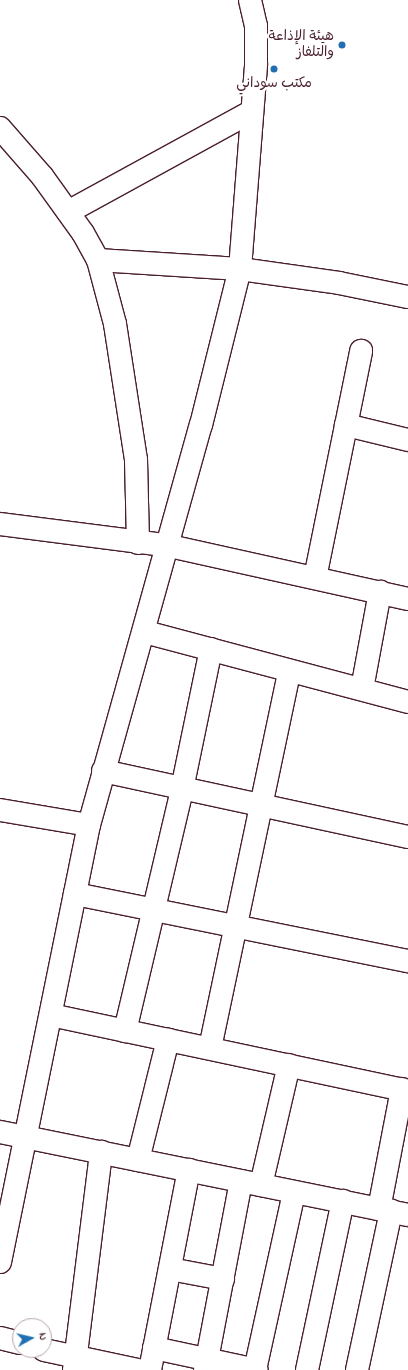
<!DOCTYPE html>
<meta charset="utf-8">
<style>
body{margin:0}
#map{position:relative;width:408px;height:1370px;overflow:hidden;background:#fff;font-family:"Indie Flower","Playpen Sans Arabic",sans-serif}
div>[style]{position:absolute}
.roads{filter:drop-shadow(1px 0 #4a1f2b) drop-shadow(-1px 0 #4a1f2b) drop-shadow(0 1px #4a1f2b) drop-shadow(0 -1px #4a1f2b)}
.minor>*{height:22px;margin:-11px;padding:0 11px;transform-origin:11px;border-radius:11px;background:#fff}
.dots>*{width:11px;height:11px;translate:-50% -50%;box-sizing:border-box;border:2px solid #fff;border-radius:50%}
span{translate:-50% -50%;white-space:nowrap;text-align:center;line-height:1.15;-webkit-text-stroke:4px #fff;paint-order:stroke}
.poi-label{font-size:14px;color:#4a1f2b}
.right{translate:-100% -50%;text-align:right}
.north{position:absolute;left:12px;top:1318px;width:40px;height:40px;box-sizing:border-box;background:#fff;border:1px solid #b7a5aa;border-radius:50%;rotate:82deg;font-size:11px;font-weight:700;line-height:16px;text-align:center;color:#4a1f2b}
.north::after{content:'';display:block;margin:auto;width:14px;height:18px;background:#1f6fb2;clip-path:polygon(50% 0,100% 100%,50% 72%,0 100%)}
</style>
<div id="map">
<div class="roads">
<div class="minor">
<div style="left:0;top:128px;width:64px;rotate:48.8deg"></div>
<div style="left:42px;top:176px;width:70px;rotate:54.3deg"></div>
<div style="left:83px;top:233px;width:31px;rotate:61deg"></div>
<div style="left:98px;top:260px;width:66px;rotate:75.1deg"></div>
<div style="left:115px;top:324px;width:138px;rotate:81.2deg"></div>
<div style="left:136px;top:460px;width:83px;rotate:88.6deg"></div>
<div style="left:68px;top:212px;width:209px;rotate:-28.7deg"></div>
<div style="left:98px;top:260px;width:142px;rotate:3.6deg"></div>
<div style="left:240px;top:269px;width:100px;rotate:8deg"></div>
<div style="left:339px;top:283px;width:70px;rotate:11.5deg"></div>
<div style="left:346px;top:425px;width:64px;rotate:13.6deg"></div>
<div style="left:0;top:524px;width:166px;rotate:7.3deg"></div>
<div style="left:165px;top:545px;width:249px;rotate:12.5deg"></div>
<div style="left:315px;top:578px;width:232px;rotate:-78.5deg"></div>
<div style="left:145px;top:632px;width:272px;rotate:14.9deg"></div>
<div style="left:362px;top:689px;width:99px;rotate:-79.5deg"></div>
<div style="left:103px;top:771px;width:312px;rotate:12.2deg"></div>
<div style="left:0;top:810px;width:90px;rotate:9.6deg"></div>
<div style="left:75px;top:894px;width:340px;rotate:11.4deg"></div>
<div style="left:51px;top:1015px;width:365px;rotate:12deg"></div>
<div style="left:125px;top:1031px;width:249px;rotate:-76.7deg"></div>
<div style="left:182px;top:789px;width:143px;rotate:-78.3deg"></div>
<div style="left:210px;top:1048px;width:384px;rotate:-78.1deg"></div>
<div style="left:0;top:1132px;width:416px;rotate:11.5deg"></div>
<div style="left:138px;top:1160px;width:124px;rotate:-76deg"></div>
<div style="left:261px;top:1185px;width:123px;rotate:-76.9deg"></div>
<div style="left:379px;top:1209px;width:122px;rotate:-79.1deg"></div>
<div style="left:0;top:1262px;width:446px;rotate:-78.5deg"></div>
<div style="left:89px;top:825px;width:415px;rotate:-74.4deg"></div>
<div style="left:201px;top:425px;width:161px;rotate:-76deg"></div>
<div style="left:240px;top:269px;width:206px;rotate:-85.5deg"></div>
<div style="left:256px;top:64px;width:38px;rotate:-90deg"></div>
<div style="left:256px;top:26px;width:27px;rotate:-103deg"></div>
<div style="left:170px;top:1269px;width:54px;rotate:10.7deg"></div>
<div style="left:0;top:1338px;width:21px;rotate:14deg"></div>
<div style="left:154px;top:1348px;width:105px;rotate:12.1deg"></div>
<div style="left:44px;top:1350px;width:96px;rotate:12deg"></div>
<div style="left:74px;top:1370px;width:220px;rotate:-82.9deg"></div>
<div style="left:150px;top:1370px;width:204px;rotate:-79deg"></div>
<div style="left:205px;top:1370px;width:192px;rotate:-79.2deg"></div>
<div style="left:255px;top:1370px;width:182px;rotate:-77.6deg"></div>
<div style="left:307px;top:1370px;width:173px;rotate:-78deg"></div>
<div style="left:357px;top:1370px;width:163px;rotate:-77.9deg"></div>
</div>
</div>
<div class="dots">
<div style="left:342px;top:45px;background:#1f6fb2"></div>
<div style="left:274px;top:69px;background:#1f6fb2"></div>
</div>
<div class="poi-label">
<span class="right" style="left:334px;top:45px">هيئة الإذاعة<br>والتلفاز</span>
<span style="left:274px;top:84px">مكتب سوداني</span>
</div>
<div class="north">N</div>
</div>
